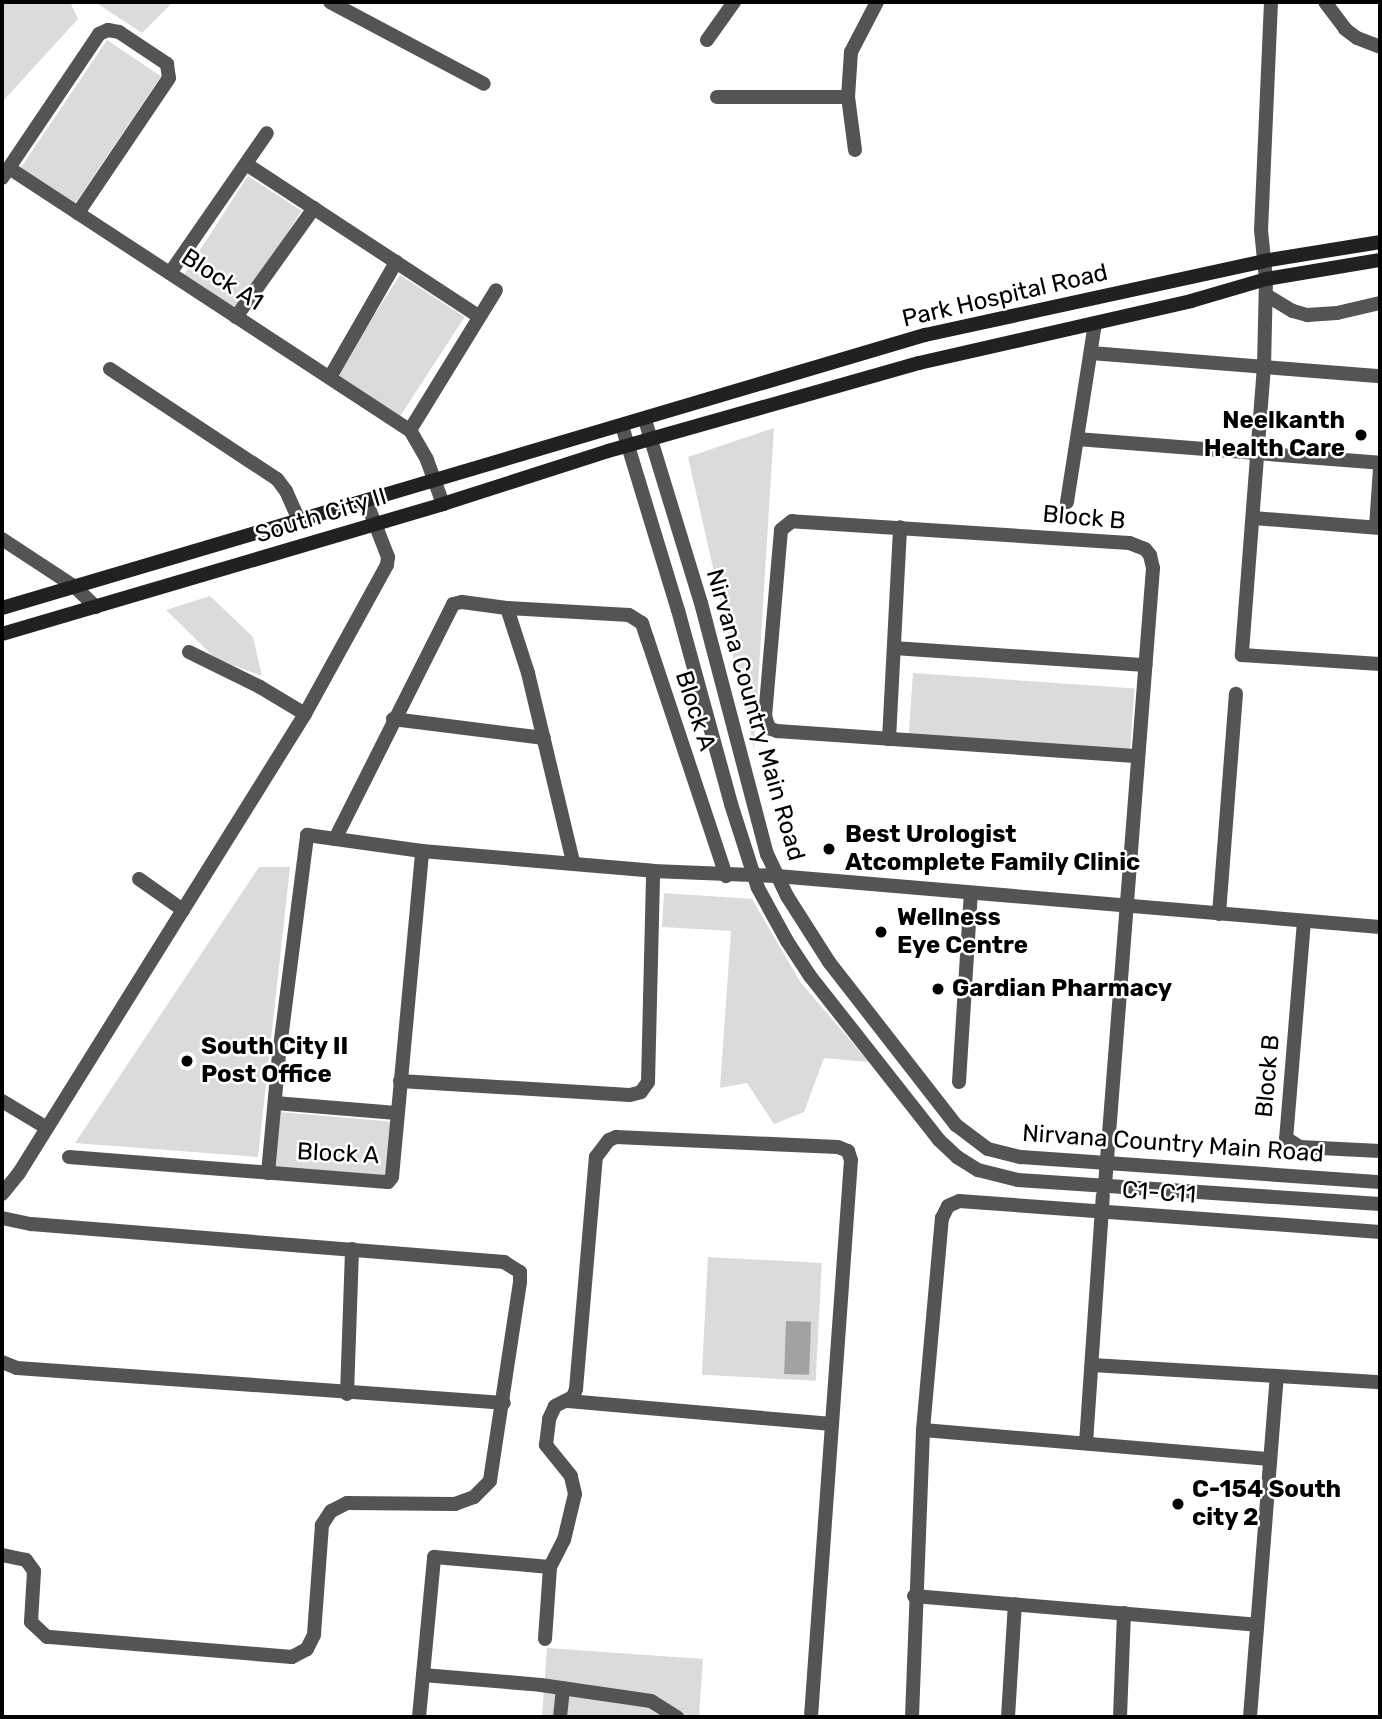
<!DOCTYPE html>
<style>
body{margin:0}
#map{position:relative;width:1382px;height:1719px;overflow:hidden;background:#fff;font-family:Rubik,sans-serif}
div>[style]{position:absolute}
.green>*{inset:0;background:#dbdbdb;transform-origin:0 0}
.water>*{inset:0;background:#a2a2a2;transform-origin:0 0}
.minor>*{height:14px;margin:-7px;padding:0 7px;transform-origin:7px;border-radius:7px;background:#545454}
.tertiary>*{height:14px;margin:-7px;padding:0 7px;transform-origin:7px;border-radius:7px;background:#545454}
.secondary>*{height:14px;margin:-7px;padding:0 7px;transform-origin:7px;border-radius:7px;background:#212121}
.dots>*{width:19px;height:19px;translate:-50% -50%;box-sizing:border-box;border:4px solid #fff;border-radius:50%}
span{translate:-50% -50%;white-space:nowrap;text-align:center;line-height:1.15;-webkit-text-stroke:5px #fff;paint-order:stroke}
.street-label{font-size:24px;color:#000}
.poi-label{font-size:24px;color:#000;font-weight:700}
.right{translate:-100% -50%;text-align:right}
.left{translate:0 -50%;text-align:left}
.frame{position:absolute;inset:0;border:4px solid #000;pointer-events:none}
</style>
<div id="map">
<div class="green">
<div style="clip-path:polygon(2px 2px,70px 2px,78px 19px,2px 102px)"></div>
<div style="clip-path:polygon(95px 2px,173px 2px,142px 33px)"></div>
<div style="left:107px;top:40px;width:65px;height:160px;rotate:34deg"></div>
<div style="left:248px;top:176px;width:64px;height:121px;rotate:33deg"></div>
<div style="left:400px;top:275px;width:77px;height:121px;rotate:33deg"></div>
<div style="clip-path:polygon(774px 428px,754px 749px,688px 457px)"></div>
<div style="clip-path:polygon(210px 596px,253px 637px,262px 676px,216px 659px,166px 610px)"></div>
<div style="left:913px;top:673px;width:222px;height:70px;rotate:4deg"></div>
<div style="clip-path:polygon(259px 867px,290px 867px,258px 1157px,75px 1143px)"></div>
<div style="clip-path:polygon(664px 893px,752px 899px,801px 983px,869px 1062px,824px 1058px,804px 1112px,774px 1124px,747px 1083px,720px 1088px,731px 931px,662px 927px)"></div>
<div style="left:280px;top:1112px;width:112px;height:55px;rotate:5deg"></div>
<div style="left:708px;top:1257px;width:114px;height:118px;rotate:3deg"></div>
<div style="clip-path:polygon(547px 1648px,703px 1659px,699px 1717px,542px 1717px)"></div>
</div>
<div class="water">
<div style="left:786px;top:1321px;width:25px;height:53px;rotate:2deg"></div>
</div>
<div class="minor">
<div style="left:330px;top:2px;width:174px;rotate:28deg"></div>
<div style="left:1271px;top:2px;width:228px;rotate:92.5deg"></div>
<div style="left:1261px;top:230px;width:49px;rotate:84.2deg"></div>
<div style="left:1266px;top:279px;width:87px;rotate:91.3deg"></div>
<div style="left:1264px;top:366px;width:290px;rotate:94.4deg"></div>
<div style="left:1242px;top:655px;width:138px;rotate:3.7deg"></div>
<div style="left:1325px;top:2px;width:34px;rotate:53deg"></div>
<div style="left:1345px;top:29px;width:15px;rotate:37deg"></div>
<div style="left:1357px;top:38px;width:25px;rotate:21deg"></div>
<div style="left:707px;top:40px;width:47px;rotate:-54.6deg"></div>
<div style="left:717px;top:97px;width:131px"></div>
<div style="left:855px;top:150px;width:53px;rotate:-97.5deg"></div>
<div style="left:848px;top:97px;width:45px;rotate:-86.2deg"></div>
<div style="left:851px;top:52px;width:56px;rotate:-62.5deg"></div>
<div style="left:246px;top:164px;width:276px;rotate:33.2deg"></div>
<div style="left:9px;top:168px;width:479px;rotate:33.2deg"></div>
<div style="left:410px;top:430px;width:34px;rotate:60deg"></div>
<div style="left:427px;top:460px;width:47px;rotate:70deg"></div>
<div style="left:2px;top:178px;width:174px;rotate:-56deg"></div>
<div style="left:99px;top:34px;width:10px;rotate:-24deg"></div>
<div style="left:108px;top:30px;width:11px;rotate:10deg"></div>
<div style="left:119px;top:32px;width:58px;rotate:33.7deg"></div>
<div style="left:167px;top:64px;width:14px;rotate:82deg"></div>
<div style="left:169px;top:78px;width:163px;rotate:124deg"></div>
<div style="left:170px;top:273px;width:170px;rotate:-55.3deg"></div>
<div style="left:1266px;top:295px;width:31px;rotate:31deg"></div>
<div style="left:1293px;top:311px;width:15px;rotate:16deg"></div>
<div style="left:1307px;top:315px;width:30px;rotate:-4deg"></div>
<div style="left:1337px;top:313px;width:44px;rotate:-13.1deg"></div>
<div style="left:236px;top:317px;width:134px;rotate:-54.4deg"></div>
<div style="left:1091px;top:353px;width:290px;rotate:4.6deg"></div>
<div style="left:110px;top:369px;width:200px;rotate:33.4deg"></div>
<div style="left:277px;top:479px;width:15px;rotate:53deg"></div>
<div style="left:286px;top:491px;width:32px;rotate:66deg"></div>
<div style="left:330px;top:377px;width:133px;rotate:-60.1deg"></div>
<div style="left:410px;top:430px;width:164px;rotate:-58.4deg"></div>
<div style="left:1077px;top:439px;width:304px;rotate:4.5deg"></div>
<div style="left:1067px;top:502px;width:181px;rotate:-81.1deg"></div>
<div style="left:1253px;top:518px;width:127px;rotate:4.5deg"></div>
<div style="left:1376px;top:527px;width:58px;rotate:-86.1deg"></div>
<div style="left:2px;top:539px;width:87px;rotate:33.3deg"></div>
<div style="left:75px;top:587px;width:29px;rotate:44deg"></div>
<div style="left:507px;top:608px;width:68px;rotate:72.1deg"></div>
<div style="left:528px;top:673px;width:194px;rotate:76.6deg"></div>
<div style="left:894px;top:648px;width:252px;rotate:3.9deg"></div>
<div style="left:189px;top:652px;width:79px;rotate:26.2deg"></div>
<div style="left:260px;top:687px;width:52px;rotate:31deg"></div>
<div style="left:305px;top:714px;width:170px;rotate:-61.2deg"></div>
<div style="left:387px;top:565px;width:8px;rotate:-83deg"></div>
<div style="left:388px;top:557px;width:60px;rotate:-111.4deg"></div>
<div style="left:393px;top:719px;width:152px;rotate:7.2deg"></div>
<div style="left:889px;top:739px;width:212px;rotate:-87deg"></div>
<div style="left:335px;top:839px;width:263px;rotate:-63.3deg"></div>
<div style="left:453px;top:604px;width:9px;rotate:-13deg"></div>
<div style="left:462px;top:602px;width:45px;rotate:7.6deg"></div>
<div style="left:507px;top:608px;width:122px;rotate:3.3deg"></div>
<div style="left:629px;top:615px;width:15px;rotate:32deg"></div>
<div style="left:642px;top:623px;width:16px;rotate:72deg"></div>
<div style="left:647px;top:638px;width:251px;rotate:71.6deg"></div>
<div style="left:139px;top:879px;width:54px;rotate:35.2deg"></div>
<div style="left:1219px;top:914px;width:221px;rotate:-85.6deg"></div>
<div style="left:1304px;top:921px;width:218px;rotate:94.7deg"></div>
<div style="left:1286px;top:1138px;width:17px;rotate:33deg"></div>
<div style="left:1300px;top:1147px;width:80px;rotate:2.9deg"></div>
<div style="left:400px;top:1081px;width:230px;rotate:3.5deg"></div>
<div style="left:630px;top:1095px;width:11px;rotate:-15deg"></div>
<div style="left:641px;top:1092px;width:12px;rotate:-55deg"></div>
<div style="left:648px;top:1082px;width:211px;rotate:-88.6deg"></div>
<div style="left:959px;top:1082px;width:189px;rotate:-86.4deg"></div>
<div style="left:2px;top:1101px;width:52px;rotate:31deg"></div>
<div style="left:275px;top:1103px;width:122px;rotate:4.7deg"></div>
<div style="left:69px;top:1157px;width:320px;rotate:4.5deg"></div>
<div style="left:388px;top:1182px;width:6px;rotate:-51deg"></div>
<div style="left:392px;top:1177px;width:327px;rotate:-84.7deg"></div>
<div style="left:268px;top:1173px;width:119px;rotate:-84.7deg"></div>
<div style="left:279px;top:1055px;width:222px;rotate:-82.7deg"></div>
<div style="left:307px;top:835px;width:116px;rotate:7.9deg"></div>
<div style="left:422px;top:851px;width:232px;rotate:4.9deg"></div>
<div style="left:653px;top:871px;width:124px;rotate:2.3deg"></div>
<div style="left:777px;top:876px;width:605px;rotate:4.83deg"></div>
<div style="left:1105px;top:1185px;width:619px;rotate:-85.55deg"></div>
<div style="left:1153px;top:568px;width:13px;rotate:-103deg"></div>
<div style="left:1150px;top:555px;width:8px;rotate:-130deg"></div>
<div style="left:1145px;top:549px;width:17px;rotate:-159deg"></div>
<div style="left:1129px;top:543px;width:338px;rotate:-176.3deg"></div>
<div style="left:792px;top:521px;width:14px;rotate:141deg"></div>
<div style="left:781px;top:530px;width:187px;rotate:94.9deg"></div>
<div style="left:765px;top:716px;width:13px;rotate:72deg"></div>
<div style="left:769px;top:728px;width:9px;rotate:21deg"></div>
<div style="left:777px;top:731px;width:362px;rotate:4deg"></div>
<div style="left:2px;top:1194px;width:27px;rotate:-51deg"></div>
<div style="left:19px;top:1173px;width:541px;rotate:-58.07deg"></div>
<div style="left:2px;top:1218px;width:30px;rotate:12deg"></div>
<div style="left:31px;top:1224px;width:475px;rotate:4.6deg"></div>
<div style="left:504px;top:1262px;width:19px;rotate:32deg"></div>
<div style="left:520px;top:1272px;width:10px;rotate:90deg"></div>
<div style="left:520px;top:1282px;width:201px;rotate:98.6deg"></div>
<div style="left:490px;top:1481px;width:23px;rotate:135deg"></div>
<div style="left:474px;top:1497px;width:20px;rotate:160deg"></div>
<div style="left:455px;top:1504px;width:108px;rotate:-179.5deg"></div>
<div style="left:347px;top:1503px;width:18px;rotate:153deg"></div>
<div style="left:331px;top:1511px;width:17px;rotate:123deg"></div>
<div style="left:322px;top:1525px;width:110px;rotate:94.2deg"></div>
<div style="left:314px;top:1635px;width:16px;rotate:117deg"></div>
<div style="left:307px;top:1649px;width:17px;rotate:152deg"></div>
<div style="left:292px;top:1657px;width:246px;rotate:-175.3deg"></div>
<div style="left:47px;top:1637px;width:22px;rotate:-137deg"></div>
<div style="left:31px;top:1622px;width:51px;rotate:-86.6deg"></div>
<div style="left:34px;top:1571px;width:14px;rotate:-126deg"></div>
<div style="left:26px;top:1560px;width:25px;rotate:-168deg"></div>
<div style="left:2px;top:1362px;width:16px;rotate:22deg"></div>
<div style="left:17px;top:1368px;width:488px;rotate:4.1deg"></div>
<div style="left:1092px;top:1365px;width:289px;rotate:3.4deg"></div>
<div style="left:347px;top:1394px;width:145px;rotate:-88deg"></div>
<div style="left:568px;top:1401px;width:265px;rotate:5deg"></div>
<div style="left:923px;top:1430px;width:348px;rotate:4.8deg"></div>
<div style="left:1086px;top:1443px;width:248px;rotate:-86.1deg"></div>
<div style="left:914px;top:1596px;width:344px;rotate:4.8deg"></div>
<div style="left:545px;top:1639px;width:72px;rotate:-86deg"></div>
<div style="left:550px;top:1567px;width:30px;rotate:-63deg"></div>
<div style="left:564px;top:1540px;width:47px;rotate:-76.6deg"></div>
<div style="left:575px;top:1494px;width:18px;rotate:-103deg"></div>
<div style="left:571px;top:1476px;width:40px;rotate:-129deg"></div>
<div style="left:546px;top:1445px;width:26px;rotate:-83deg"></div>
<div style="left:549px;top:1419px;width:14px;rotate:-65deg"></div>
<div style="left:555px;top:1406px;width:20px;rotate:-27deg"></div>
<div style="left:573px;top:1397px;width:9px;rotate:-69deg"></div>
<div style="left:576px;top:1389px;width:233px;rotate:-85.1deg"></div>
<div style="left:596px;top:1157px;width:21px;rotate:-53deg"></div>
<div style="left:609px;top:1140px;width:8px;rotate:-23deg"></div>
<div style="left:616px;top:1137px;width:222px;rotate:2.6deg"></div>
<div style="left:838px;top:1147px;width:11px;rotate:22deg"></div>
<div style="left:848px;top:1151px;width:9px;rotate:72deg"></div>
<div style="left:851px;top:1160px;width:558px;rotate:94.11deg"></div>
<div style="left:423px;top:1675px;width:118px;rotate:4.8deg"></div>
<div style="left:541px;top:1685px;width:111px;rotate:8.3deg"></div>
<div style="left:651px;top:1701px;width:31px;rotate:32deg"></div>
<div style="left:419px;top:1717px;width:161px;rotate:-84.6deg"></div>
<div style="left:434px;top:1557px;width:116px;rotate:4.9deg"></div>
<div style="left:560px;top:1717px;width:29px;rotate:-84deg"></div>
<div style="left:912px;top:1717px;width:287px;rotate:-87.8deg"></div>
<div style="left:923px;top:1430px;width:213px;rotate:-84.9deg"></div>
<div style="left:942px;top:1218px;width:13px;rotate:-63deg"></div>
<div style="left:948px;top:1206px;width:12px;rotate:-24deg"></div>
<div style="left:959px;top:1201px;width:422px;rotate:4.2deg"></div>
<div style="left:1008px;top:1717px;width:113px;rotate:-86.5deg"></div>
<div style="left:1120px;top:1717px;width:104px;rotate:-87.8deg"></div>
<div style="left:1250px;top:1717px;width:342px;rotate:-85.5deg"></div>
</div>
<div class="tertiary">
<div style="left:645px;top:420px;width:191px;rotate:73deg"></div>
<div style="left:701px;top:603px;width:260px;rotate:75.3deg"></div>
<div style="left:767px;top:854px;width:47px;rotate:64.5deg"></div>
<div style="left:787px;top:896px;width:78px;rotate:57.5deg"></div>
<div style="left:829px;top:962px;width:207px;rotate:52.1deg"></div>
<div style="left:956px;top:1125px;width:40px;rotate:37deg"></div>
<div style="left:988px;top:1149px;width:34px;rotate:14deg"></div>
<div style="left:1021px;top:1157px;width:360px;rotate:4deg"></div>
<div style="left:622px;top:426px;width:192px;rotate:73.1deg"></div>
<div style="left:678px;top:610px;width:201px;rotate:74.7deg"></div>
<div style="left:731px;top:804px;width:88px;rotate:72.2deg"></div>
<div style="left:758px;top:888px;width:60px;rotate:61.3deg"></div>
<div style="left:787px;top:941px;width:42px;rotate:56.7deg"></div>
<div style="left:810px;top:976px;width:209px;rotate:51.8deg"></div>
<div style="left:939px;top:1140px;width:25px;rotate:43deg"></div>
<div style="left:957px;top:1157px;width:25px;rotate:32deg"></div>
<div style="left:978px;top:1170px;width:41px;rotate:14deg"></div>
<div style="left:1018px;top:1180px;width:363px;rotate:3.8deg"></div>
</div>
<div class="secondary">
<div style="left:2px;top:608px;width:963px;rotate:-16.48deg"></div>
<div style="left:925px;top:335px;width:346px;rotate:-12.3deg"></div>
<div style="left:1263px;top:261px;width:119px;rotate:-9.2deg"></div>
<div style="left:2px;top:634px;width:460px;rotate:-16.4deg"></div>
<div style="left:443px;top:504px;width:173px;rotate:-17.8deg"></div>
<div style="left:608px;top:451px;width:323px;rotate:-15.8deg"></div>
<div style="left:919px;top:363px;width:279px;rotate:-12.8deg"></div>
<div style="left:1191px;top:301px;width:78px;rotate:-16.3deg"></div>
<div style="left:1266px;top:279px;width:116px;rotate:-9.5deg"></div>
</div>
<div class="dots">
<div style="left:1361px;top:435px;background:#000"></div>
<div style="left:829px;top:849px;background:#000"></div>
<div style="left:881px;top:932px;background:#000"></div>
<div style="left:938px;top:989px;background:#000"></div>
<div style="left:187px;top:1061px;background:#000"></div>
<div style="left:1178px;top:1504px;background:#000"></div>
</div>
<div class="street-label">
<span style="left:222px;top:280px;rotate:33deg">Block A1</span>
<span style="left:1005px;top:296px;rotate:-13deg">Park Hospital Road</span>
<span style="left:321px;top:516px;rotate:-17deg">South City II</span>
<span style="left:1084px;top:518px;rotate:5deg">Block B</span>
<span style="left:695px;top:711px;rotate:72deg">Block A</span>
<span style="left:755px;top:715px;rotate:74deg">Nirvana Country Main Road</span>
<span style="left:1268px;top:1076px;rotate:-85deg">Block B</span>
<span style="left:1173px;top:1144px;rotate:4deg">Nirvana Country Main Road</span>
<span style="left:338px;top:1154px;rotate:3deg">Block A</span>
<span style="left:1159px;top:1193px;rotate:4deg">C1-C11</span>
</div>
<div class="poi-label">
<span class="right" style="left:1345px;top:435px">Neelkanth<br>Health Care</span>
<span class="left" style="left:845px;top:849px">Best Urologist<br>Atcomplete Family Clinic</span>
<span class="left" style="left:897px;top:932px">Wellness<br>Eye Centre</span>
<span class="left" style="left:952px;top:989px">Gardian Pharmacy</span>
<span class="left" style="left:201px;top:1061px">South City II<br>Post Office</span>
<span class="left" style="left:1192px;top:1504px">C-154 South<br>city 2</span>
</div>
<div class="frame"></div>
</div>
